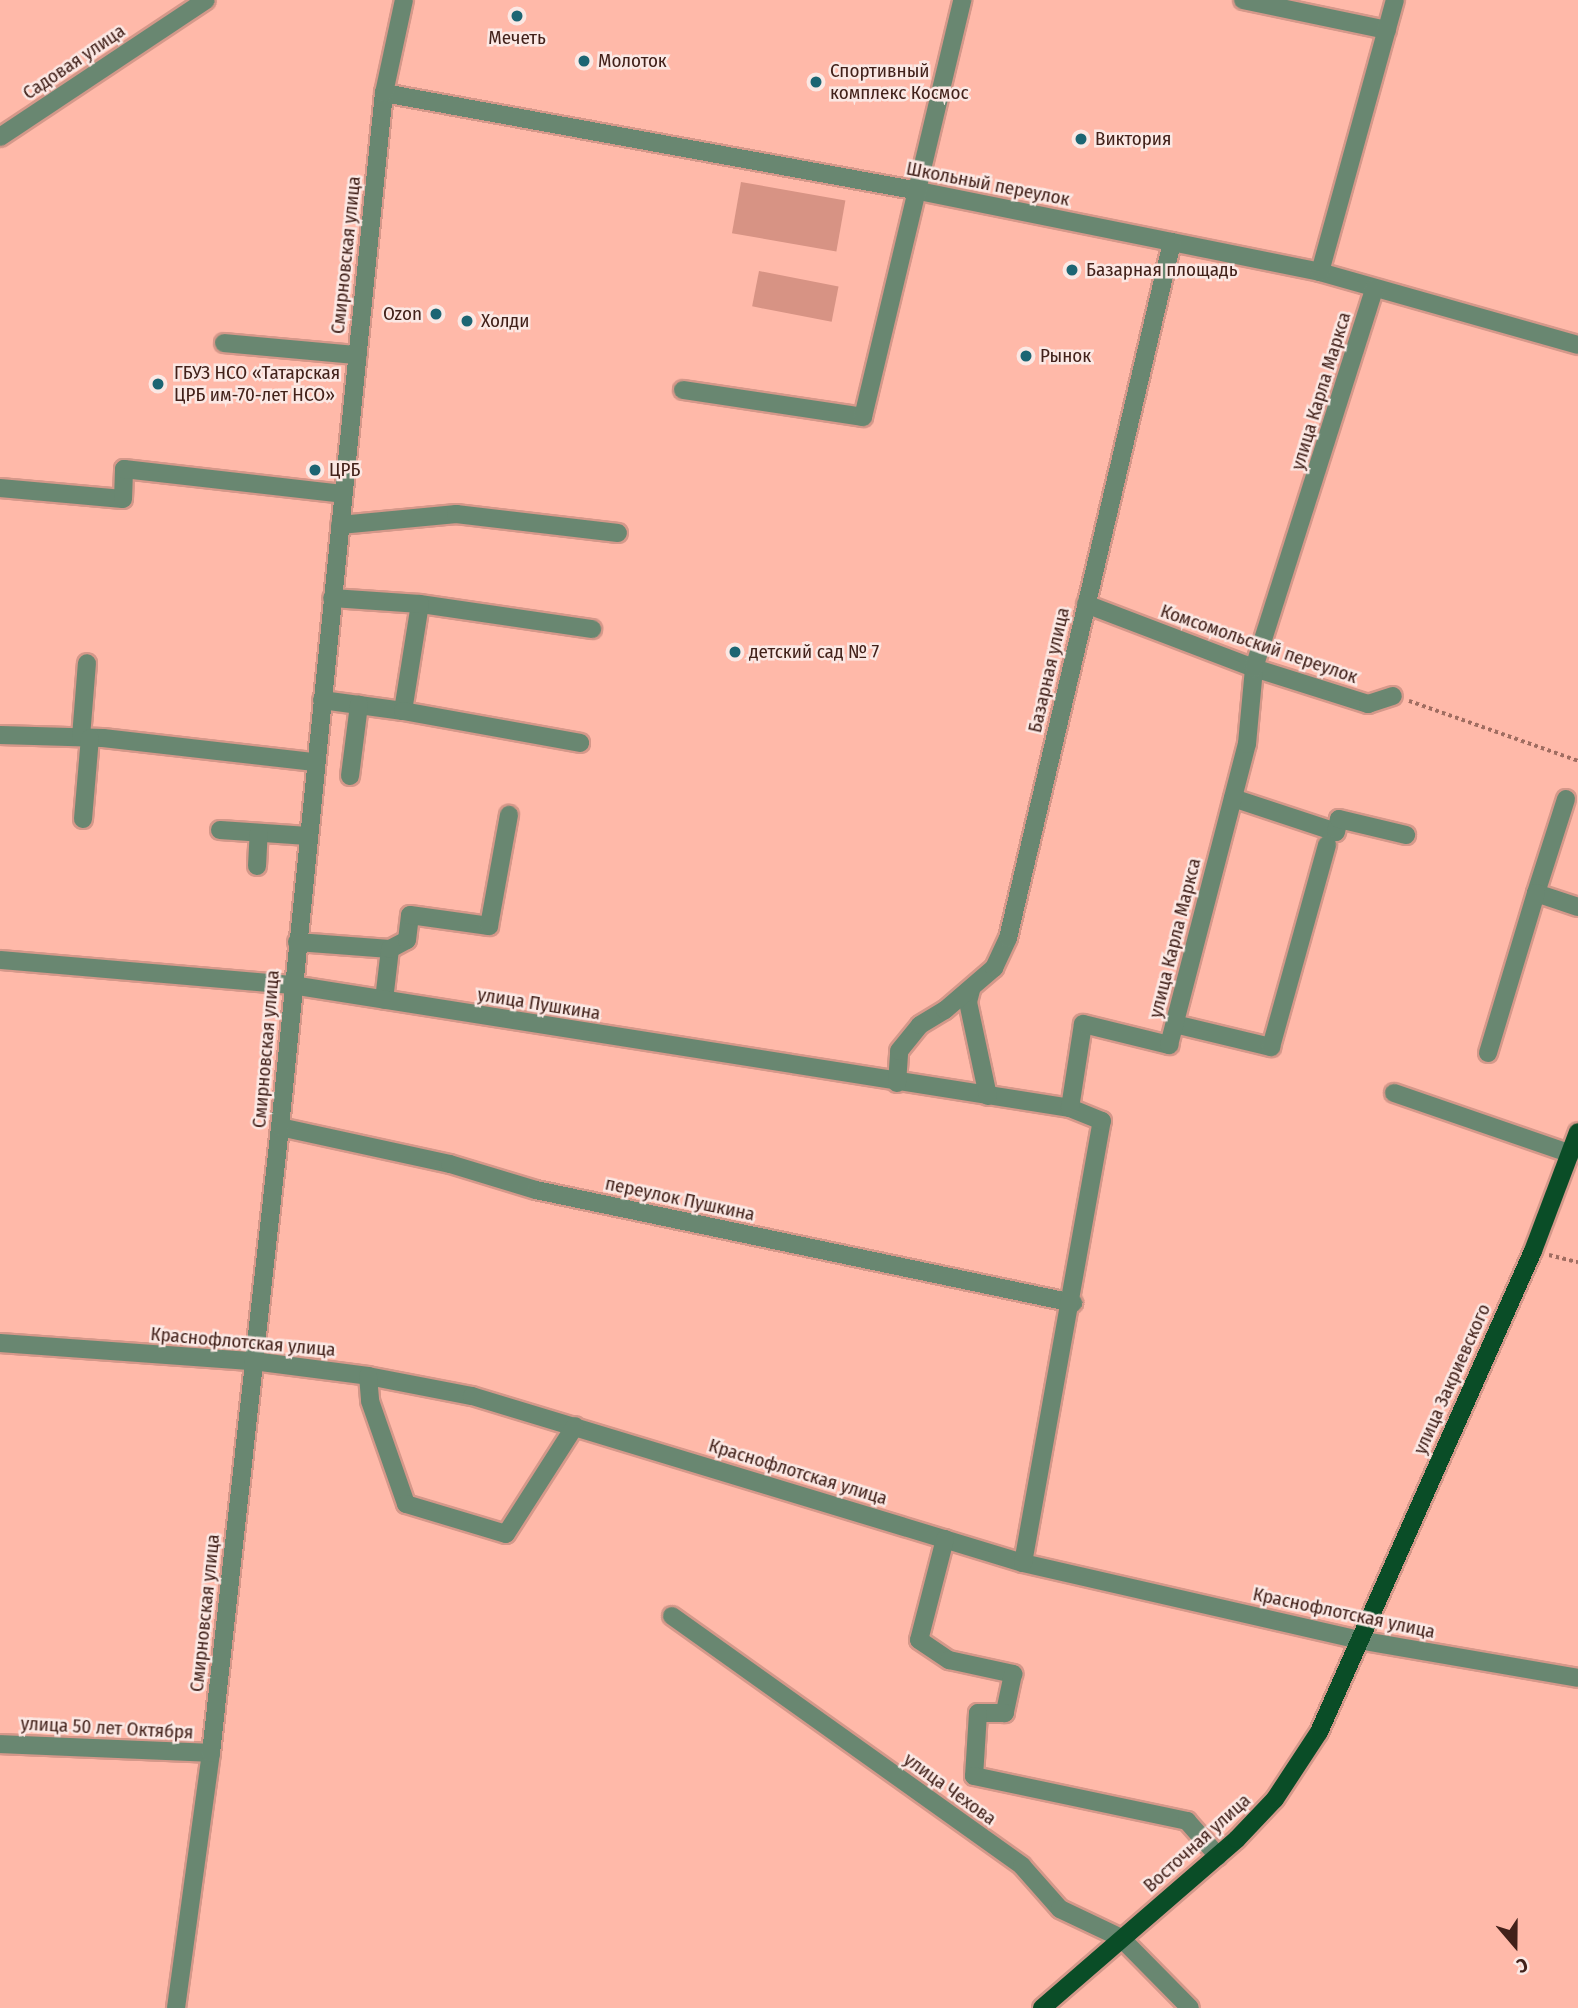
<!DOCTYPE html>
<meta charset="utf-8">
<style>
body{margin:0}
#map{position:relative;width:1578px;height:2008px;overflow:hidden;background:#ffb9a9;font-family:"Fira Sans Condensed",sans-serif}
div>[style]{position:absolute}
.green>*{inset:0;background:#d79384;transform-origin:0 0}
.path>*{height:3.5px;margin-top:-1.75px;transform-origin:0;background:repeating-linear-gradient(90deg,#a06d61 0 3.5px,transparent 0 7px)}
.roads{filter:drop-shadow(2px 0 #d5988a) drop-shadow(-2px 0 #d5988a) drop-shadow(0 2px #d5988a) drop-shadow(0 -2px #d5988a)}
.minor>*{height:18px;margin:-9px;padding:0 9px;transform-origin:9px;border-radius:9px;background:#698771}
.major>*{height:18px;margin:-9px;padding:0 9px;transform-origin:9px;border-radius:9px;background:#0a4d27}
.dots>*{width:19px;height:19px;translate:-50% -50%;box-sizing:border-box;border:4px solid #fbe8e4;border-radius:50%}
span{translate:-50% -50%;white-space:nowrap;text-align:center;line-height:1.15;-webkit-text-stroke:5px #fbe8e4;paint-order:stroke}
.poi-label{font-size:19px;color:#42211a}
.left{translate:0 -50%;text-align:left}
.right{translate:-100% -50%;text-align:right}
.street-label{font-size:19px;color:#42211a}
.north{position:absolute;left:1480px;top:1910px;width:70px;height:70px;-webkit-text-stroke:5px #fbe8e4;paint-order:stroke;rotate:160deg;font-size:19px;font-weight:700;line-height:28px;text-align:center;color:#42211a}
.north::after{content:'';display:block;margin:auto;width:24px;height:32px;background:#42211a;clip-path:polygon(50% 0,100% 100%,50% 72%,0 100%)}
</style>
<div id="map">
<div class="green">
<div style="left:741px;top:182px;width:106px;height:52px;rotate:10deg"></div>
<div style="left:759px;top:271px;width:81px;height:36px;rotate:11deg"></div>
</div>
<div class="path">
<div style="left:1409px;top:701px;width:179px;rotate:19.5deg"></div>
<div style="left:1549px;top:1255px;width:30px;rotate:14deg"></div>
</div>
<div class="roads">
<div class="minor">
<div style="left:1243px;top:0;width:147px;rotate:11.8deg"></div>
<div style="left:384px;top:93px;width:544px;rotate:10.38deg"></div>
<div style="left:919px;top:191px;width:409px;rotate:11.4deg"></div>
<div style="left:1320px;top:272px;width:268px;rotate:15.8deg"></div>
<div style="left:0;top:137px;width:247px;rotate:-33.6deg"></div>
<div style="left:1320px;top:272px;width:282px;rotate:-74.6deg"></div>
<div style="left:224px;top:343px;width:134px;rotate:5.2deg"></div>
<div style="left:683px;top:390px;width:182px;rotate:8.5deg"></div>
<div style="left:863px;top:417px;width:429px;rotate:-76.6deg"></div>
<div style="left:0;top:488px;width:123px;rotate:5.1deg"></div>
<div style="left:123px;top:499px;width:30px;rotate:-88deg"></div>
<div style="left:124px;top:469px;width:220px;rotate:6.5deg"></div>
<div style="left:340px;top:525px;width:117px;rotate:-5.4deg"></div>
<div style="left:456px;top:514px;width:163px;rotate:6.7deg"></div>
<div style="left:420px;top:604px;width:174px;rotate:8.3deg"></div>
<div style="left:1086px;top:604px;width:180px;rotate:20.9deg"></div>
<div style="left:1254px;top:668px;width:120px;rotate:17.5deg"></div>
<div style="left:1368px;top:704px;width:26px;rotate:-18deg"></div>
<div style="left:322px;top:700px;width:82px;rotate:7.7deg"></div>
<div style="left:403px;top:711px;width:108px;rotate:-81deg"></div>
<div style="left:420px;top:604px;width:88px;rotate:-176.1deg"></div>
<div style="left:403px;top:711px;width:180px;rotate:10.2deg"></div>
<div style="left:0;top:735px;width:103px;rotate:1.7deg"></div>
<div style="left:103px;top:738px;width:213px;rotate:6.5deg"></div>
<div style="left:81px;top:737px;width:74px;rotate:-85.4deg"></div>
<div style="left:350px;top:776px;width:72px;rotate:-82.8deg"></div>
<div style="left:1233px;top:798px;width:108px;rotate:18.3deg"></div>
<div style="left:1336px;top:832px;width:13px;rotate:-77deg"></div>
<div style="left:1339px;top:819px;width:69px;rotate:13.4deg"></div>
<div style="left:1566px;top:799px;width:99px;rotate:107.7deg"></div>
<div style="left:1536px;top:893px;width:44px;rotate:18.4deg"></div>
<div style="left:83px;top:819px;width:81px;rotate:-85.1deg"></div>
<div style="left:220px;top:830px;width:88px;rotate:3.9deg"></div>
<div style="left:257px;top:866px;width:33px;rotate:-87deg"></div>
<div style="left:297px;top:942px;width:93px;rotate:4.3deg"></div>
<div style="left:390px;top:949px;width:51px;rotate:96.7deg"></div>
<div style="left:390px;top:949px;width:19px;rotate:-28deg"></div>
<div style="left:407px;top:940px;width:25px;rotate:-83deg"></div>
<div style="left:410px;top:915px;width:80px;rotate:7.9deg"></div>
<div style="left:489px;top:926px;width:113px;rotate:-79.8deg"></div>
<div style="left:0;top:960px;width:293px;rotate:4.9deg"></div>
<div style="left:292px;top:985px;width:788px;rotate:8.98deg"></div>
<div style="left:971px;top:990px;width:12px;rotate:104deg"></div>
<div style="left:968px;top:1002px;width:96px;rotate:78deg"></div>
<div style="left:1175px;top:1024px;width:99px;rotate:13.5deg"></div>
<div style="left:1271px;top:1047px;width:210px;rotate:-74.5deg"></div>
<div style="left:1488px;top:1053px;width:167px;rotate:-73.3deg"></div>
<div style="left:897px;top:1083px;width:32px;rotate:-86deg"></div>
<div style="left:899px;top:1051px;width:33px;rotate:-51deg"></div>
<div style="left:920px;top:1025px;width:29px;rotate:-31deg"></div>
<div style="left:945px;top:1010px;width:65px;rotate:-40.6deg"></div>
<div style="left:994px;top:968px;width:33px;rotate:-65deg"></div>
<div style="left:1008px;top:938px;width:715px;rotate:-76.74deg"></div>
<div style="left:1394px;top:1093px;width:187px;rotate:19deg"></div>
<div style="left:280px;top:1127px;width:174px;rotate:12.3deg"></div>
<div style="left:450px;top:1164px;width:90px;rotate:16.8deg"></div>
<div style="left:536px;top:1190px;width:549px;rotate:11.88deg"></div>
<div style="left:0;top:1343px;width:254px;rotate:4.1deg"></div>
<div style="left:253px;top:1361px;width:116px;rotate:7.4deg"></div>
<div style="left:368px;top:1376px;width:106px;rotate:10.9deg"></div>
<div style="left:472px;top:1396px;width:576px;rotate:16.86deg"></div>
<div style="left:1023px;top:1563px;width:344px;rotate:12.9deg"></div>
<div style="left:1358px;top:1640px;width:223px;rotate:9.8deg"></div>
<div style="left:368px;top:1376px;width:25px;rotate:85deg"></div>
<div style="left:370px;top:1401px;width:109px;rotate:70.7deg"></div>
<div style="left:406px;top:1504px;width:104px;rotate:16.7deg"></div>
<div style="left:506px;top:1534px;width:128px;rotate:-57.4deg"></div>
<div style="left:945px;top:1539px;width:104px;rotate:104.4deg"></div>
<div style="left:919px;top:1640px;width:36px;rotate:34deg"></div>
<div style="left:949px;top:1660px;width:66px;rotate:12.3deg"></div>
<div style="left:1013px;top:1674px;width:40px;rotate:102deg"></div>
<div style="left:1005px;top:1713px;width:27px;rotate:180deg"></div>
<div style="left:978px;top:1713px;width:63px;rotate:93.6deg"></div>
<div style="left:974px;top:1776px;width:218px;rotate:11.9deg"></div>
<div style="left:1187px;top:1821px;width:47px;rotate:48.5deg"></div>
<div style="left:1023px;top:1563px;width:449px;rotate:-79.9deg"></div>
<div style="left:1102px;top:1121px;width:35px;rotate:-158deg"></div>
<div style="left:1070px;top:1108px;width:85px;rotate:-81.2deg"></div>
<div style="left:1083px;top:1024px;width:89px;rotate:13.7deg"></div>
<div style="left:1169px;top:1045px;width:311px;rotate:-75.5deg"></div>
<div style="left:1247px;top:744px;width:76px;rotate:-84.7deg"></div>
<div style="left:1254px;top:668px;width:398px;rotate:-72.4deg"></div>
<div style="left:672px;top:1616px;width:430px;rotate:35.5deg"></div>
<div style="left:1022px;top:1866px;width:57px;rotate:48.5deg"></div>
<div style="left:1060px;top:1909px;width:68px;rotate:25.4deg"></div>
<div style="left:1121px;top:1938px;width:98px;rotate:45.4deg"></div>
<div style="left:0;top:1744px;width:211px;rotate:2.4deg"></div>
<div style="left:176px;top:2008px;width:257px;rotate:-82.2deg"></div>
<div style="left:211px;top:1753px;width:630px;rotate:-83.71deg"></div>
<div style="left:280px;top:1127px;width:1039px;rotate:-84.26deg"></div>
<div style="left:384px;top:93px;width:95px;rotate:-77.9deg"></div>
</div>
<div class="major">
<div style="left:1042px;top:2008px;width:258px;rotate:-40.9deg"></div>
<div style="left:1237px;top:1839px;width:55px;rotate:-46.5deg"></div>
<div style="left:1275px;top:1799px;width:80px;rotate:-56.7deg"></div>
<div style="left:1319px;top:1732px;width:526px;rotate:-66.02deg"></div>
<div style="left:1533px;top:1251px;width:127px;rotate:-69.3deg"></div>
</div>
</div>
<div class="dots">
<div style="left:517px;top:16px;background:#1c6573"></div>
<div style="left:584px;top:61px;background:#1c6573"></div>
<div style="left:816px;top:82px;background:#1c6573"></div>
<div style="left:1081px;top:139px;background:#1c6573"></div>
<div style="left:1072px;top:270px;background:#1c6573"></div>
<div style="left:436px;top:314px;background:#1c6573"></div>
<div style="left:467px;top:321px;background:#1c6573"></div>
<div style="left:1026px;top:356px;background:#1c6573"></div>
<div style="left:158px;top:384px;background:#1c6573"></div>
<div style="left:315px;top:470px;background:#1c6573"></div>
<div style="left:735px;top:652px;background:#1c6573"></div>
</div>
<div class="poi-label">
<span style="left:517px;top:38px">Мечеть</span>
<span class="left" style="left:598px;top:61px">Молоток</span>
<span class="left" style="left:830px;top:82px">Спортивный<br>комплекс Космос</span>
<span class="left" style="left:1095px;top:139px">Виктория</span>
<span class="left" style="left:1086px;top:270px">Базарная площадь</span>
<span class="right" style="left:422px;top:314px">Ozon</span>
<span class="left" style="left:481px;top:321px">Холди</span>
<span class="left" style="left:1040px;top:356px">Рынок</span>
<span class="left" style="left:174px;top:384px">ГБУЗ НСО «Татарская<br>ЦРБ им-70-лет НСО»</span>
<span class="left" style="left:329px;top:470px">ЦРБ</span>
<span class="left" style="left:749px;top:652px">детский сад № 7</span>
</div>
<div class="street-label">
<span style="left:74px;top:62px;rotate:-34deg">Садовая улица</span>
<span style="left:988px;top:184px;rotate:11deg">Школьный переулок</span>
<span style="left:346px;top:255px;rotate:-84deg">Смирновская улица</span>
<span style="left:1321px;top:391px;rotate:-73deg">улица Карла Маркса</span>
<span style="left:1259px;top:644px;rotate:19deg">Комсомольский переулок</span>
<span style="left:1049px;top:670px;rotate:-77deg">Базарная улица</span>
<span style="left:1175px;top:938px;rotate:-76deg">улица Карла Маркса</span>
<span style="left:539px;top:1004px;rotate:9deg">улица Пушкина</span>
<span style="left:266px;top:1049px;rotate:-85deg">Смирновская улица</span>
<span style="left:680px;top:1199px;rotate:12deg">переулок Пушкина</span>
<span style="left:243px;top:1342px;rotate:5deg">Краснофлотская улица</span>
<span style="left:1452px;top:1379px;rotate:-66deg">улица Закриевского</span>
<span style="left:798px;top:1472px;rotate:17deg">Краснофлотская улица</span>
<span style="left:205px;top:1613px;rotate:-84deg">Смирновская улица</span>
<span style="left:1344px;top:1613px;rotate:12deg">Краснофлотская улица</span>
<span style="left:107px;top:1728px;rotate:3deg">улица 50 лет Октября</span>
<span style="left:950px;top:1789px;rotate:36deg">улица Чехова</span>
<span style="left:1197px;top:1843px;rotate:-42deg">Восточная улица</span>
</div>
<div class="north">С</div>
</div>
